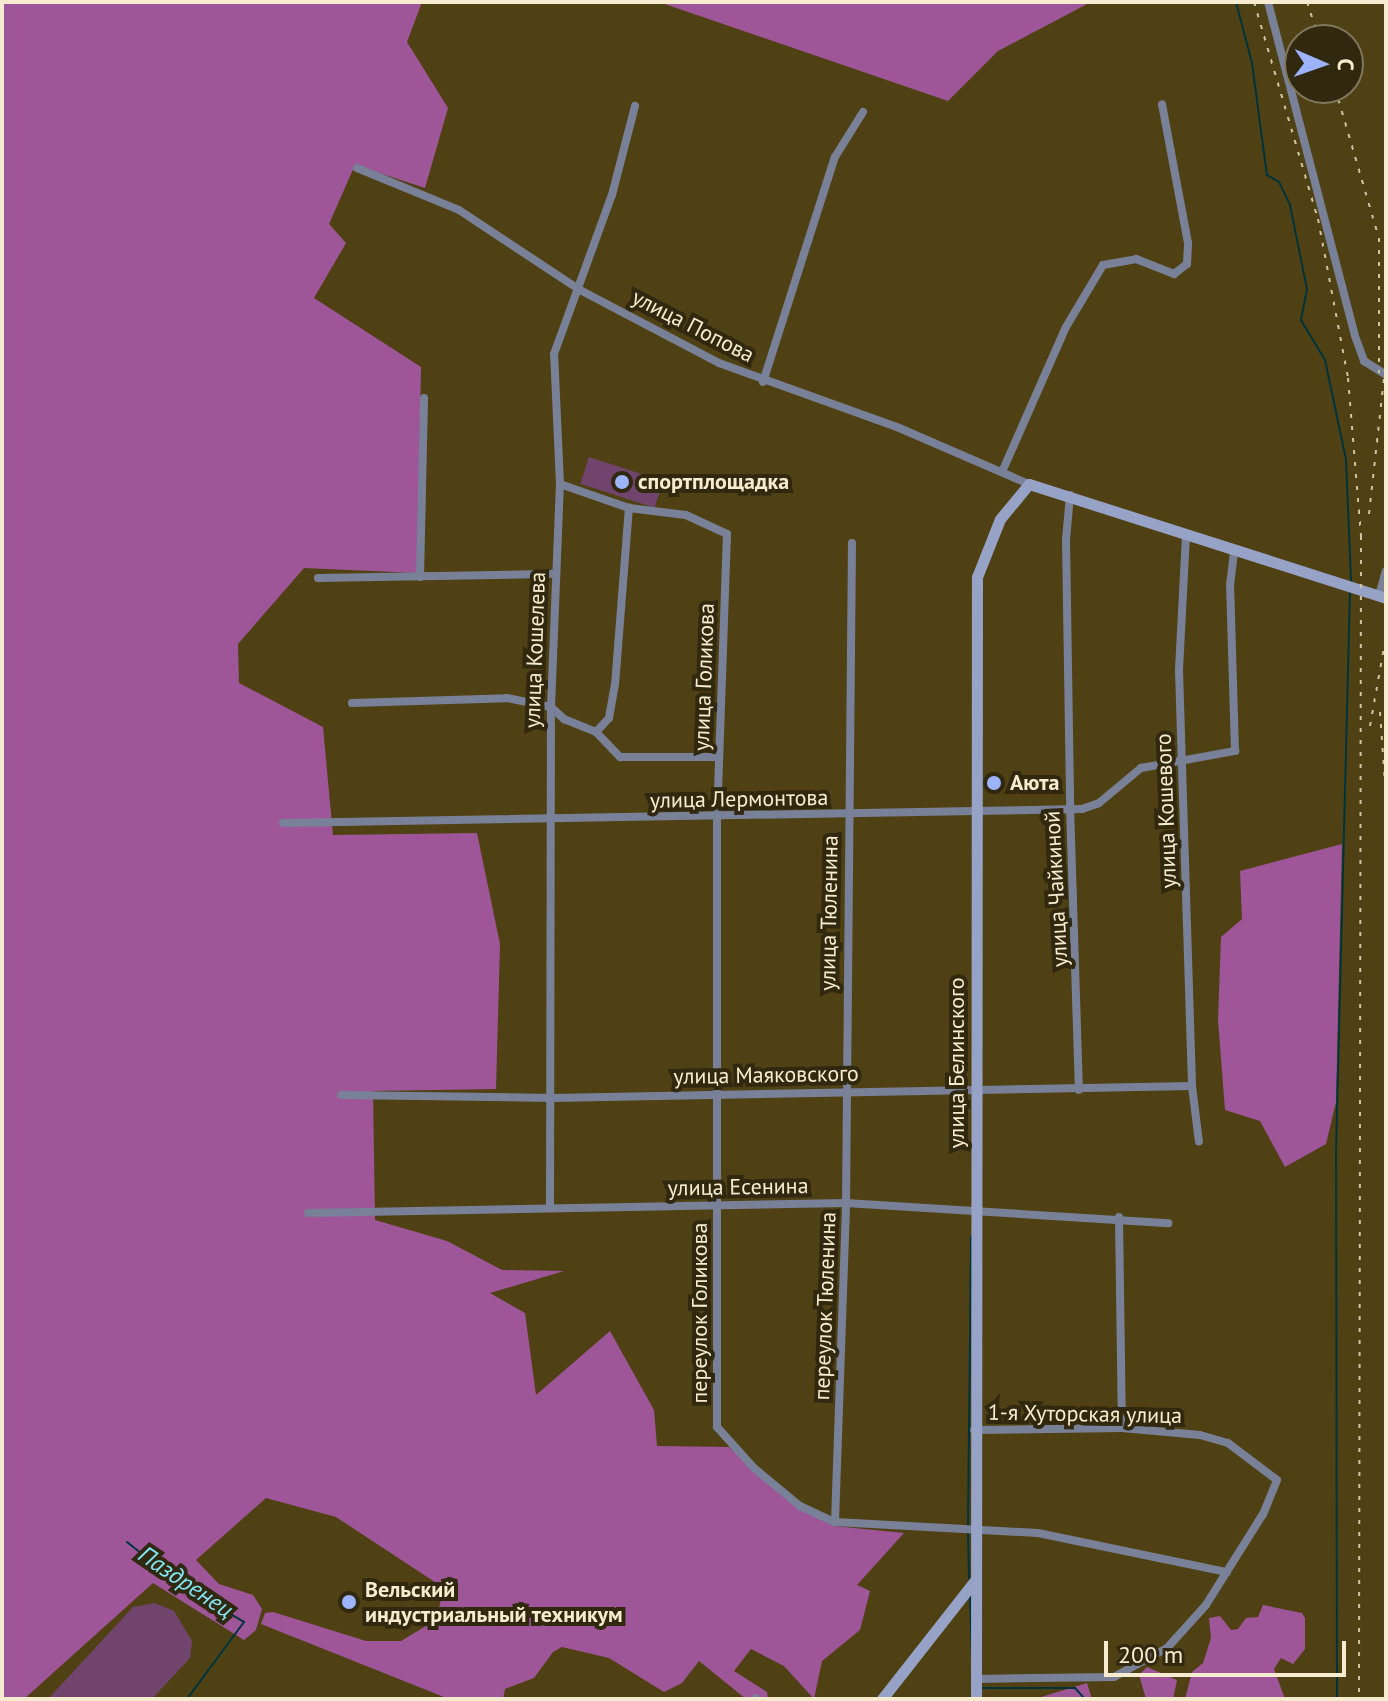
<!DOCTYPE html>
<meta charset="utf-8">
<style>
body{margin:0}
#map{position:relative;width:1388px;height:1701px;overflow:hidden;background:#504114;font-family:"PT Sans",sans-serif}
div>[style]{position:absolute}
.green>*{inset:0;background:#70446d;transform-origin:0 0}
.forest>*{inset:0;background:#9e5699;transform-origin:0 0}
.stream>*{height:2px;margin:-1px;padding:0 1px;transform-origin:1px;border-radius:1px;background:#00343b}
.street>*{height:8px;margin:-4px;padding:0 4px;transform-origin:4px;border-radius:4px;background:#788197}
.secondary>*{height:11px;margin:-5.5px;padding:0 5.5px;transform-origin:5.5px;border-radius:5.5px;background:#96a3c7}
.rail>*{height:2px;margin-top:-1px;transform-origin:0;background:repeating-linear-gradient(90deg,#d0c4a3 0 4px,transparent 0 12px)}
.dots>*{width:22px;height:22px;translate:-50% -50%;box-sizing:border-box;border:4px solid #312810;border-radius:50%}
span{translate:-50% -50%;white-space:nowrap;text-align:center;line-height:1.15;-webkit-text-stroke:8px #312810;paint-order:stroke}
.street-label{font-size:22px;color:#f7eccf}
.poi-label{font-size:22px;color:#f7eccf;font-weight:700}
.left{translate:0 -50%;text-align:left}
.water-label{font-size:24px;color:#82e4f5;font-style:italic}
.frame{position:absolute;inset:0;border:4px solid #f7eccf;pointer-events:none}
.north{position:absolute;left:1284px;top:24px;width:80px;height:80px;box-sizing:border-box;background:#312810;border:2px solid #80765c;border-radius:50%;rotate:92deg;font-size:22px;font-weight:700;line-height:32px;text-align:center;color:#f7eccf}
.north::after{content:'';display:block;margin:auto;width:28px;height:36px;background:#9cb4fd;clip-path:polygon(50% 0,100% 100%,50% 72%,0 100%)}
.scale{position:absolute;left:1104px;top:1641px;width:242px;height:36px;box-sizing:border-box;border:4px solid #f7eccf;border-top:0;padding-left:10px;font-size:24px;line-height:28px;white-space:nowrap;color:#f7eccf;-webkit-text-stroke:6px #312810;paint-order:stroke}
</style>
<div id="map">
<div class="green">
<div style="left:589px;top:457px;width:78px;height:28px;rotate:18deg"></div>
<div style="clip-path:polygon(155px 1603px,174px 1611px,192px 1641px,190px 1658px,152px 1699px,48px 1699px,133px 1607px)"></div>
</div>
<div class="forest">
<div style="clip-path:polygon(2px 2px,422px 2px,407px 42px,448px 108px,425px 188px,355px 165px,329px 224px,346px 243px,314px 298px,421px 367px,417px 573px,304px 568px,238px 644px,239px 683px,323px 727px,333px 835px,477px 833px,500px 944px,496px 1089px,373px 1091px,375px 1220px,447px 1241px,502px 1270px,564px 1271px,490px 1293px,525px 1313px,536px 1395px,610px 1331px,654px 1410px,657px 1446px,729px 1447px,798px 1509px,834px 1526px,904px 1533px,857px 1585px,870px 1591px,860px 1630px,822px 1661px,814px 1699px,784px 1666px,751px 1649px,734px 1671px,767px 1692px,768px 1699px,746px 1699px,699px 1661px,682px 1683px,664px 1692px,609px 1658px,562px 1647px,553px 1652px,534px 1678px,505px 1689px,503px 1699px,449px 1699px,261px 1624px,265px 1613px,273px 1612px,366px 1641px,401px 1641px,436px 1620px,444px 1588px,336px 1517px,266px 1498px,196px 1560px,219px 1584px,253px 1595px,262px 1609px,256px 1630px,244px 1640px,153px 1583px,24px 1699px,2px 1699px)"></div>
<div style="clip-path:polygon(659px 2px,1091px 2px,998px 51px,948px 101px)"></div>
<div style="clip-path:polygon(1342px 844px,1336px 1102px,1326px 1144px,1285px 1167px,1260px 1121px,1225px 1110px,1218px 1020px,1221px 937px,1242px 919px,1240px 871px)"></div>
<div style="clip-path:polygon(1263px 1605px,1302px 1613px,1305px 1618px,1305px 1649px,1293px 1664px,1281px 1658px,1274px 1669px,1285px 1699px,1185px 1699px,1192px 1672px,1203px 1663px,1211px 1638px,1209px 1618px,1220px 1616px,1231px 1630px,1238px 1629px,1246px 1618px,1258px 1617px)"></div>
<div style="clip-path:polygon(1147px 1667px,1177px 1680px,1173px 1699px,1146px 1699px,1139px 1675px)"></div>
<div style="left:1087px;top:1683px;width:17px;height:106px;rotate:73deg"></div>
</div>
<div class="stream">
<div style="left:1236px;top:2px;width:63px;rotate:75.3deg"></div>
<div style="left:1252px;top:63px;width:113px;rotate:82.4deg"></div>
<div style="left:1267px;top:175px;width:14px;rotate:30deg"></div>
<div style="left:1279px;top:182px;width:25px;rotate:64deg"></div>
<div style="left:1290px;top:205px;width:86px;rotate:78.6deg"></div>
<div style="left:1307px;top:289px;width:32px;rotate:101deg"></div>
<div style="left:1301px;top:320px;width:47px;rotate:59deg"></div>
<div style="left:1325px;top:360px;width:102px;rotate:78.1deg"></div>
<div style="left:1346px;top:460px;width:121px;rotate:87.6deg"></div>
<div style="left:968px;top:1526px;width:289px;rotate:-89.4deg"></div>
<div style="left:968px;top:1533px;width:45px;rotate:88.7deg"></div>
<div style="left:127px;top:1542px;width:69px;rotate:38.5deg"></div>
<div style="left:181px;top:1585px;width:73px;rotate:30.4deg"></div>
<div style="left:244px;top:1622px;width:96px;rotate:126.5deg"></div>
<div style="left:970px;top:1597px;width:91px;rotate:88.1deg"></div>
<div style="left:979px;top:1688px;width:96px"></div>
<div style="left:1075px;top:1688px;width:15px;rotate:48deg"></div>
<div style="left:1337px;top:1699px;width:548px;rotate:-90.1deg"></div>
<div style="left:1336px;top:1151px;width:560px;rotate:-88.57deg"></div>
</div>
<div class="street">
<div style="left:1268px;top:2px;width:345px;rotate:75.4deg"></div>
<div style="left:1355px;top:336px;width:27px;rotate:70deg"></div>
<div style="left:1364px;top:361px;width:26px;rotate:32deg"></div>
<div style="left:357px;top:168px;width:110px;rotate:22.4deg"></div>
<div style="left:459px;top:210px;width:145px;rotate:33.5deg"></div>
<div style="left:580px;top:290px;width:157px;rotate:27.7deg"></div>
<div style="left:719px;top:363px;width:189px;rotate:19.8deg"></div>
<div style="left:897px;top:427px;width:144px;rotate:23.4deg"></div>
<div style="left:763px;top:382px;width:236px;rotate:-72.3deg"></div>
<div style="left:835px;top:157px;width:53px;rotate:-58.1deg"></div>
<div style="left:1002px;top:472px;width:158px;rotate:-66.2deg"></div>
<div style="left:1066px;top:327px;width:72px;rotate:-59.2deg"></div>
<div style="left:1103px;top:265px;width:34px;rotate:-10deg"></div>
<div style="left:1136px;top:259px;width:41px;rotate:21.5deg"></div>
<div style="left:1174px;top:274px;width:16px;rotate:-38deg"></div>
<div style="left:1187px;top:264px;width:21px;rotate:-87deg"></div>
<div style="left:1188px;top:243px;width:141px;rotate:-100.6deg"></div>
<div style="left:560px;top:484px;width:73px;rotate:19.2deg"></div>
<div style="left:629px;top:508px;width:57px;rotate:7deg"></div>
<div style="left:686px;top:515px;width:45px;rotate:24.9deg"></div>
<div style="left:727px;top:534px;width:285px;rotate:92deg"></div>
<div style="left:717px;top:819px;width:608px;rotate:90deg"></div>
<div style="left:717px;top:1427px;width:55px;rotate:47.9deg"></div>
<div style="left:754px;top:1468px;width:60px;rotate:39.6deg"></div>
<div style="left:800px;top:1506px;width:38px;rotate:25deg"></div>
<div style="left:835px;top:1522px;width:203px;rotate:3.1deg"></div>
<div style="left:1038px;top:1533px;width:193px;rotate:11.7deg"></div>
<div style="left:1070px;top:495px;width:45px;rotate:95.1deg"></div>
<div style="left:1066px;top:540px;width:266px;rotate:89.1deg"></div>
<div style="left:1070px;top:806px;width:284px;rotate:88.2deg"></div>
<div style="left:1186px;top:536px;width:135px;rotate:93deg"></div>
<div style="left:1179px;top:671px;width:415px;rotate:88.2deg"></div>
<div style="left:1192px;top:1086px;width:56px;rotate:82.9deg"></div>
<div style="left:420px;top:577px;width:179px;rotate:-88.7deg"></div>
<div style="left:318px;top:578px;width:237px;rotate:-1deg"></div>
<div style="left:1379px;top:595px;width:25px;rotate:-74deg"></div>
<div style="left:352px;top:703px;width:155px;rotate:-1.8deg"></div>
<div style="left:507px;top:698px;width:45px;rotate:11.6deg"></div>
<div style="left:551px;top:707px;width:18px;rotate:43deg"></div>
<div style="left:564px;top:719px;width:35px;rotate:22deg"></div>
<div style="left:596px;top:732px;width:35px;rotate:46deg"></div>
<div style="left:620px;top:757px;width:99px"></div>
<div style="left:596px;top:732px;width:19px;rotate:-47deg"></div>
<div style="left:609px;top:718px;width:34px;rotate:-80deg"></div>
<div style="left:615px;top:685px;width:178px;rotate:-85.5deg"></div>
<div style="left:283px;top:823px;width:799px;rotate:-1deg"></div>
<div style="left:1082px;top:809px;width:18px;rotate:-19deg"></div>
<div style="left:1099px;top:803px;width:55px;rotate:-39.8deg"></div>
<div style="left:1141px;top:768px;width:96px;rotate:-10.3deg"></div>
<div style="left:1235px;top:751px;width:166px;rotate:-91.7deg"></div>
<div style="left:1230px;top:585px;width:35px;rotate:-83deg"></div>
<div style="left:341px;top:1095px;width:212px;rotate:0.8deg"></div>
<div style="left:553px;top:1098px;width:639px;rotate:-1.08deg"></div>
<div style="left:550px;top:1208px;width:501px;rotate:-89.89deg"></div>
<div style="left:551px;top:707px;width:223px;rotate:-87.7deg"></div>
<div style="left:560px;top:484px;width:130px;rotate:-92.6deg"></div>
<div style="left:554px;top:354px;width:169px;rotate:-70deg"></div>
<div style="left:612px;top:195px;width:92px;rotate:-75.5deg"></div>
<div style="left:308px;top:1213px;width:538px;rotate:-1.06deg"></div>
<div style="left:846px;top:1203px;width:323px;rotate:3.6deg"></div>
<div style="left:1119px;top:1217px;width:211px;rotate:89.2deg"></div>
<div style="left:974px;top:1430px;width:148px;rotate:-0.8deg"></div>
<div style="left:1122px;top:1428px;width:78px;rotate:5.1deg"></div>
<div style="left:1200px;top:1435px;width:29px;rotate:16deg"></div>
<div style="left:1228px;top:1443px;width:61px;rotate:37.1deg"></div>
<div style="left:1277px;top:1480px;width:37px;rotate:112deg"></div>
<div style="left:1263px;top:1514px;width:107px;rotate:122.1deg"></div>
<div style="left:1206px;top:1605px;width:58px;rotate:132.2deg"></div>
<div style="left:1167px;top:1648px;width:60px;rotate:151.3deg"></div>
<div style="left:1114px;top:1677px;width:138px;rotate:179.2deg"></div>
<div style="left:835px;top:1522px;width:319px;rotate:-88deg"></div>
<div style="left:846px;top:1203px;width:660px;rotate:-89.48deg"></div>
<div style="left:755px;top:1699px;width:1px;rotate:-45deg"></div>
</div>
<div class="secondary">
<div style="left:882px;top:1699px;width:152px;rotate:-51.9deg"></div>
<div style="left:976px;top:1699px;width:1122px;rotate:-89.95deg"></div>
<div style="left:977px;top:577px;width:62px;rotate:-68.4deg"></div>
<div style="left:1000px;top:519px;width:45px;rotate:-50.4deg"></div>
<div style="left:1029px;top:484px;width:375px;rotate:17.7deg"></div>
</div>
<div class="rail">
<div style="left:1254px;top:2px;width:226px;rotate:73.6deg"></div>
<div style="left:1318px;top:219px;width:162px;rotate:79.3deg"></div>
<div style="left:1348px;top:378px;width:159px;rotate:85.3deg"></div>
<div style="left:1361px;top:536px;width:1163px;rotate:90.1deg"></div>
<div style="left:1307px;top:2px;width:40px;rotate:72deg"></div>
<div style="left:1335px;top:88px;width:156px;rotate:73.7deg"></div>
<div style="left:1379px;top:238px;width:135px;rotate:90deg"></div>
<div style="left:1369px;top:514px;width:155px;rotate:-83.7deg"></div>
<div style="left:1380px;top:712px;width:86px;rotate:86deg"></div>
<div style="left:1370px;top:726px;width:91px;rotate:-79.9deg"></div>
</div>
<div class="dots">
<div style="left:622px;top:482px;background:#9cb4fd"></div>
<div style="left:994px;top:783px;background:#9cb4fd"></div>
<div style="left:349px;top:1602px;background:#9cb4fd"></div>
</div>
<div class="street-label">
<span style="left:693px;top:326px;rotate:27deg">улица Попова</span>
<span style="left:535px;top:650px;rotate:-88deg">улица Кошелева</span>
<span style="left:704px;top:677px;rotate:-88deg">улица Голикова</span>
<span style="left:739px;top:799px;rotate:-1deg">улица Лермонтова</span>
<span style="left:1166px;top:811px;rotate:-92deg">улица Кошевого</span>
<span style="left:1056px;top:889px;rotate:-93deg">улица Чайкиной</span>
<span style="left:829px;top:913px;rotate:-89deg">улица Тюленина</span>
<span style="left:957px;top:1063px;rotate:-90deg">улица Белинского</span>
<span style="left:766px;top:1075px;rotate:-1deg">улица Маяковского</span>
<span style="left:738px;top:1187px;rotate:-1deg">улица Есенина</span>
<span style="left:825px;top:1306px;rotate:-88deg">переулок Тюленина</span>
<span style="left:700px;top:1313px;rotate:-90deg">переулок Голикова</span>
<span style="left:1085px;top:1414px;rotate:1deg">1-я Хуторская улица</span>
</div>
<div class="poi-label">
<span class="left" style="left:638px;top:482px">спортплощадка</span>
<span class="left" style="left:1010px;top:783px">Аюта</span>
<span class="left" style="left:365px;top:1602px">Вельский<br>индустриальный техникум</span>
</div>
<div class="water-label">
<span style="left:186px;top:1582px;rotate:34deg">Паздренец</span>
</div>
<div class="frame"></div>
<div class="north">С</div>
<div class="scale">200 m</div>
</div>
